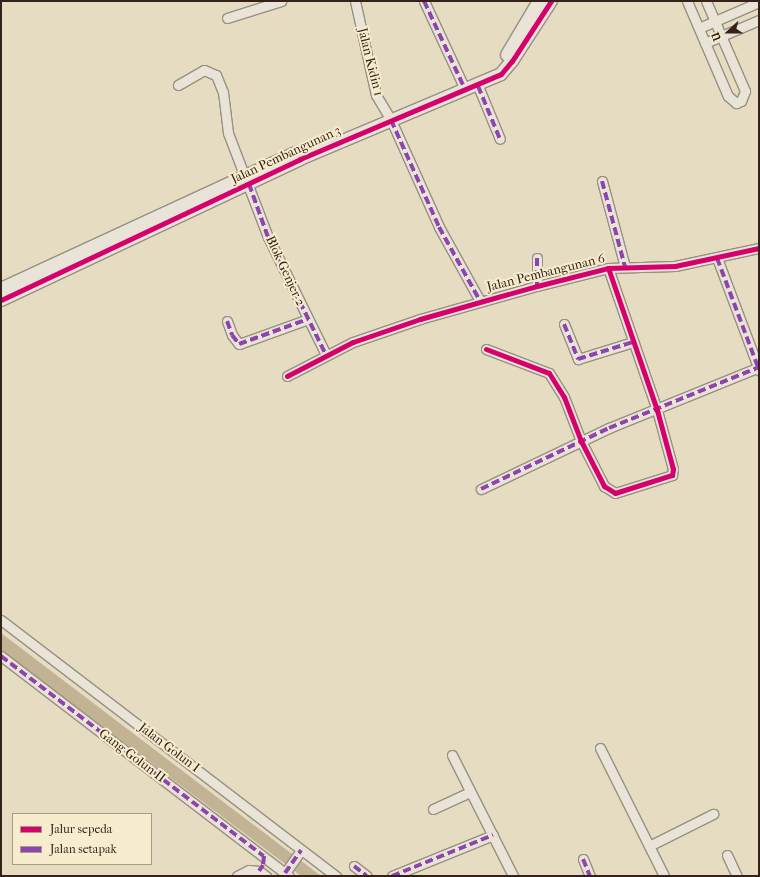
<!DOCTYPE html>
<style>
body{margin:0}
#map{position:relative;width:760px;height:877px;overflow:hidden;background:#e5dcc2;font-family:"IM FELL French Canon",serif}
div>[style]{position:absolute}
.water>*{inset:0;background:#c1b393}
.roads{filter:drop-shadow(1px 0 #979081) drop-shadow(-1px 0 #979081) drop-shadow(0 1px #979081) drop-shadow(0 -1px #979081)}
.street>*{height:9px;margin:-4.5px;padding:0 4.5px;transform-origin:4.5px;border-radius:4.5px;background:#e9e4d7}
.secondary>*{height:12px;margin:-6px;padding:0 6px;transform-origin:6px;border-radius:6px;background:#e9e4d7}
.quiet>*{height:4px;margin-top:-2px;transform-origin:0;background:repeating-linear-gradient(90deg,#8e44ad 0 8px,transparent 0 12px)}
.cycleway>*{height:5px;margin:-2.5px;padding:0 2.5px;transform-origin:2.5px;border-radius:2.5px;background:#d6006c}
span{translate:-50% -50%;white-space:nowrap;text-align:center;line-height:1.15;-webkit-text-stroke:4px #f7edce;paint-order:stroke}
.street-label{font-size:13px;color:#352119}
.frame{position:absolute;inset:0;border:2px solid #352119;pointer-events:none}
.legend{position:absolute;left:12px;top:813px;width:140px;height:52px;box-sizing:border-box;background:#f7edce;border:1px solid #a99b86;margin:0;padding:5px 7px;list-style:none;font-size:12px;color:#352119}
.legend li{display:flex;align-items:center;gap:8px;height:20px}
.legend b{width:20px;border:1px solid #a99b86}
.north{position:absolute;left:708px;top:12px;width:40px;height:40px;-webkit-text-stroke:3px #f7edce;paint-order:stroke;rotate:249deg;font-size:11px;font-weight:700;line-height:16px;text-align:center;color:#352119}
.north::after{content:'';display:block;margin:auto;width:14px;height:18px;background:#352119;clip-path:polygon(50% 0,100% 100%,50% 72%,0 100%)}
</style>
<div id="map">
<div class="water">
<div style="clip-path:polygon(1px 633px,321px 876px,301px 876px,1px 650px)"></div>
</div>
<div class="roads">
<div class="street">
<div style="left:355px;top:1px;width:96px;rotate:77.4deg"></div>
<div style="left:376px;top:95px;width:29px;rotate:59deg"></div>
<div style="left:391px;top:120px;width:117px;rotate:65.8deg"></div>
<div style="left:439px;top:227px;width:85px;rotate:61deg"></div>
<div style="left:424px;top:1px;width:93px;rotate:65.1deg"></div>
<div style="left:687px;top:1px;width:103px;rotate:66.7deg"></div>
<div style="left:728px;top:96px;width:11px;rotate:41deg"></div>
<div style="left:736px;top:103px;width:5px;rotate:-22deg"></div>
<div style="left:741px;top:101px;width:11px;rotate:-68deg"></div>
<div style="left:745px;top:91px;width:98px;rotate:-113.4deg"></div>
<div style="left:227px;top:18px;width:57px;rotate:-17.5deg"></div>
<div style="left:699px;top:28px;width:65px;rotate:-23.4deg"></div>
<div style="left:705px;top:43px;width:59px;rotate:-23.1deg"></div>
<div style="left:178px;top:85px;width:30px;rotate:-30deg"></div>
<div style="left:204px;top:70px;width:13px;rotate:23deg"></div>
<div style="left:216px;top:75px;width:18px;rotate:68deg"></div>
<div style="left:223px;top:92px;width:41px;rotate:83deg"></div>
<div style="left:228px;top:133px;width:111px;rotate:69deg"></div>
<div style="left:268px;top:237px;width:131px;rotate:63.8deg"></div>
<div style="left:478px;top:86px;width:57px;rotate:67.5deg"></div>
<div style="left:602px;top:181px;width:89px;rotate:75deg"></div>
<div style="left:537px;top:258px;width:28px;rotate:90deg"></div>
<div style="left:717px;top:258px;width:120px;rotate:69.4deg"></div>
<div style="left:227px;top:321px;width:15px;rotate:70deg"></div>
<div style="left:232px;top:335px;width:11px;rotate:52deg"></div>
<div style="left:239px;top:344px;width:73px;rotate:-19.9deg"></div>
<div style="left:564px;top:324px;width:38px;rotate:68deg"></div>
<div style="left:578px;top:359px;width:58px;rotate:-17.2deg"></div>
<div style="left:486px;top:349px;width:67px;rotate:20.9deg"></div>
<div style="left:549px;top:373px;width:28px;rotate:58deg"></div>
<div style="left:564px;top:397px;width:47px;rotate:68.9deg"></div>
<div style="left:581px;top:441px;width:51px;rotate:62.9deg"></div>
<div style="left:604px;top:486px;width:13px;rotate:32deg"></div>
<div style="left:615px;top:493px;width:60px;rotate:-17.5deg"></div>
<div style="left:672px;top:475px;width:6px;rotate:-81deg"></div>
<div style="left:673px;top:469px;width:61px;rotate:-105.2deg"></div>
<div style="left:657px;top:410px;width:150px;rotate:-109deg"></div>
<div style="left:287px;top:376px;width:74px;rotate:-27.3deg"></div>
<div style="left:353px;top:342px;width:71px;rotate:-18.9deg"></div>
<div style="left:420px;top:319px;width:122px;rotate:-15.8deg"></div>
<div style="left:537px;top:286px;width:73px;rotate:-14.2deg"></div>
<div style="left:608px;top:268px;width:67px;rotate:-1.7deg"></div>
<div style="left:675px;top:266px;width:86px;rotate:-12.1deg"></div>
<div style="left:481px;top:489px;width:142px;rotate:-25.5deg"></div>
<div style="left:609px;top:428px;width:162px;rotate:-22.1deg"></div>
<div style="left:1px;top:620px;width:422px;rotate:37.4deg"></div>
<div style="left:1px;top:656px;width:362px;rotate:37.4deg"></div>
<div style="left:600px;top:748px;width:143px;rotate:63.4deg"></div>
<div style="left:452px;top:755px;width:136px;rotate:63.2deg"></div>
<div style="left:433px;top:809px;width:41px;rotate:-24.7deg"></div>
<div style="left:649px;top:846px;width:72px;rotate:-26.6deg"></div>
<div style="left:727px;top:855px;width:23px;rotate:65deg"></div>
<div style="left:583px;top:859px;width:18px;rotate:68deg"></div>
<div style="left:354px;top:866px;width:16px;rotate:38deg"></div>
<div style="left:285px;top:873px;width:28px;rotate:-55deg"></div>
<div style="left:237px;top:876px;width:13px;rotate:-27deg"></div>
<div style="left:249px;top:870px;width:10px;rotate:6deg"></div>
<div style="left:259px;top:871px;width:9px;rotate:36deg"></div>
<div style="left:392px;top:876px;width:109px;rotate:-22.1deg"></div>
</div>
<div class="secondary">
<div style="left:507px;top:55px;width:63px;rotate:-59.3deg"></div>
<div style="left:1px;top:289px;width:325px;rotate:-24.8deg"></div>
<div style="left:1px;top:300px;width:331px;rotate:-25.2deg"></div>
<div style="left:300px;top:159px;width:218px;rotate:-22.9deg"></div>
<div style="left:501px;top:74px;width:17px;rotate:-50deg"></div>
<div style="left:512px;top:61px;width:72px;rotate:-57deg"></div>
</div>
</div>
<div class="quiet">
<div style="left:424px;top:1px;width:93px;rotate:65.1deg"></div>
<div style="left:478px;top:86px;width:57px;rotate:67.5deg"></div>
<div style="left:391px;top:120px;width:117px;rotate:65.8deg"></div>
<div style="left:439px;top:227px;width:85px;rotate:61deg"></div>
<div style="left:602px;top:181px;width:89px;rotate:75deg"></div>
<div style="left:249px;top:184px;width:56px;rotate:70.3deg"></div>
<div style="left:268px;top:237px;width:131px;rotate:63.8deg"></div>
<div style="left:537px;top:258px;width:28px;rotate:90deg"></div>
<div style="left:717px;top:258px;width:120px;rotate:69.4deg"></div>
<div style="left:227px;top:321px;width:15px;rotate:70deg"></div>
<div style="left:232px;top:335px;width:11px;rotate:52deg"></div>
<div style="left:239px;top:344px;width:73px;rotate:-19.9deg"></div>
<div style="left:564px;top:324px;width:38px;rotate:68deg"></div>
<div style="left:578px;top:359px;width:58px;rotate:-17.2deg"></div>
<div style="left:481px;top:489px;width:142px;rotate:-25.5deg"></div>
<div style="left:609px;top:428px;width:162px;rotate:-22.1deg"></div>
<div style="left:1px;top:656px;width:330px;rotate:37.3deg"></div>
<div style="left:264px;top:856px;width:9px;rotate:96deg"></div>
<div style="left:263px;top:865px;width:7px;rotate:124deg"></div>
<div style="left:583px;top:859px;width:18px;rotate:68deg"></div>
<div style="left:354px;top:866px;width:16px;rotate:38deg"></div>
<div style="left:285px;top:873px;width:28px;rotate:-55deg"></div>
<div style="left:392px;top:876px;width:109px;rotate:-22.1deg"></div>
</div>
<div class="cycleway">
<div style="left:1px;top:300px;width:331px;rotate:-25.2deg"></div>
<div style="left:300px;top:159px;width:218px;rotate:-22.9deg"></div>
<div style="left:501px;top:74px;width:17px;rotate:-50deg"></div>
<div style="left:512px;top:61px;width:72px;rotate:-57deg"></div>
<div style="left:486px;top:349px;width:67px;rotate:20.9deg"></div>
<div style="left:549px;top:373px;width:28px;rotate:58deg"></div>
<div style="left:564px;top:397px;width:47px;rotate:68.9deg"></div>
<div style="left:581px;top:441px;width:51px;rotate:62.9deg"></div>
<div style="left:604px;top:486px;width:13px;rotate:32deg"></div>
<div style="left:615px;top:493px;width:60px;rotate:-17.5deg"></div>
<div style="left:672px;top:475px;width:6px;rotate:-81deg"></div>
<div style="left:673px;top:469px;width:61px;rotate:-105.2deg"></div>
<div style="left:657px;top:410px;width:150px;rotate:-109deg"></div>
<div style="left:287px;top:376px;width:74px;rotate:-27.3deg"></div>
<div style="left:353px;top:342px;width:71px;rotate:-18.9deg"></div>
<div style="left:420px;top:319px;width:122px;rotate:-15.8deg"></div>
<div style="left:537px;top:286px;width:73px;rotate:-14.2deg"></div>
<div style="left:608px;top:268px;width:67px;rotate:-1.7deg"></div>
<div style="left:675px;top:266px;width:86px;rotate:-12.1deg"></div>
</div>
<div class="street-label">
<span style="left:370px;top:62px;rotate:76deg">Jalan Kidin 1</span>
<span style="left:286px;top:155px;rotate:-25deg">Jalan Pembangunan 3</span>
<span style="left:285px;top:271px;rotate:65deg">Blok Genjer 2</span>
<span style="left:546px;top:273px;rotate:-14deg">Jalan Pembangunan 6</span>
<span style="left:169px;top:748px;rotate:37deg">Jalan Golun I</span>
<span style="left:132px;top:756px;rotate:37deg">Gang Golun II</span>
</div>
<div class="frame"></div>
<ul class="legend">
<li><b style="height:5px;background:#d6006c"></b>Jalur sepeda</li>
<li><b style="height:5px;background:#8e44ad"></b>Jalan setapak</li>
</ul>
<div class="north">U</div>
</div>
